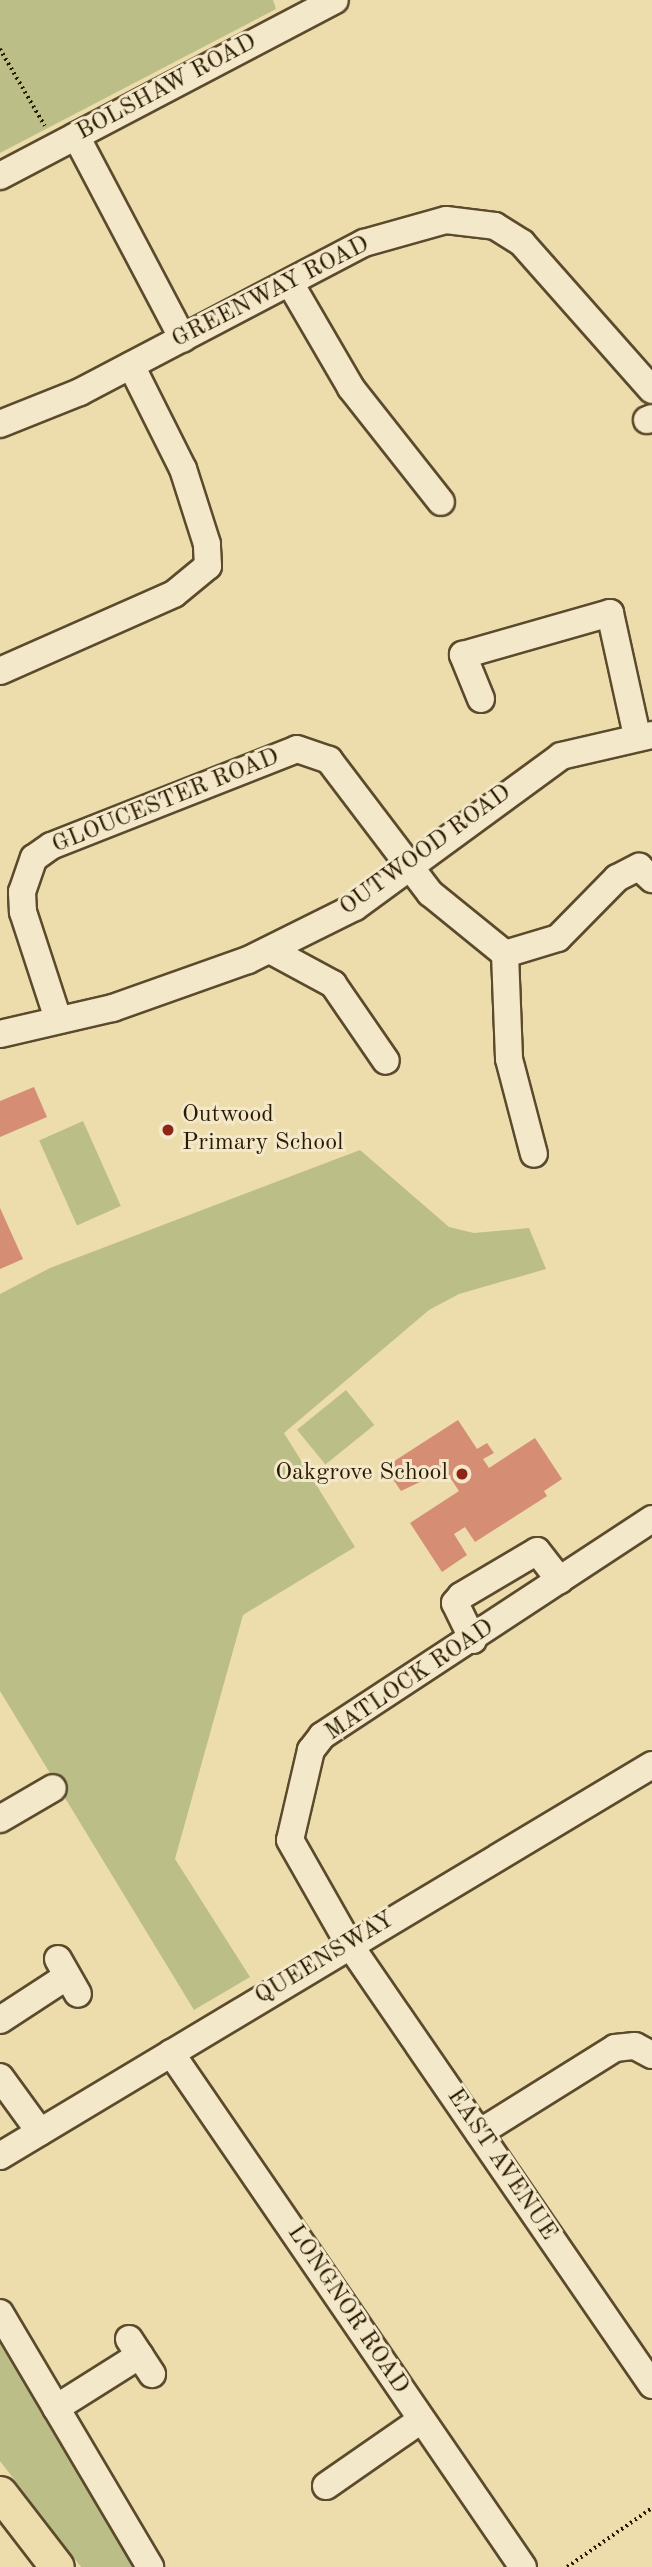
<!DOCTYPE html>
<style>
body{margin:0}
#map{position:relative;width:652px;height:2567px;overflow:hidden;background:#eddcac;font-family:"Old Standard TT",serif}
div>[style]{position:absolute}
.green>*{inset:0;background:#bbbf87;transform-origin:0 0}
.building>*{inset:0;background:#d58d74}
.path>*{height:3.5px;margin-top:-1.75px;transform-origin:0;background:repeating-linear-gradient(90deg,#2a1a01 0 2px,transparent 0 5.5px)}
.roads{filter:drop-shadow(2px 0 #5b4a2c) drop-shadow(-2px 0 #5b4a2c) drop-shadow(0 2px #5b4a2c) drop-shadow(0 -2px #5b4a2c)}
.minor>*{height:26px;margin:-13px;padding:0 13px;transform-origin:13px;border-radius:13px;background:#f3e8c9}
.major>*{height:33px;margin:-16.5px;padding:0 16.5px;transform-origin:16.5px;border-radius:16.5px;background:#eddcac}
.dots>*{width:19px;height:19px;translate:-50% -50%;box-sizing:border-box;border:4px solid #f3e8c9;border-radius:50%}
span{translate:-50% -50%;white-space:nowrap;text-align:center;line-height:1.15;-webkit-text-stroke:6px #f3e8c9;paint-order:stroke}
.street-label{font-size:24px;color:#2a1a01}
.poi-label{font-size:24px;color:#2a1a01}
.left{translate:0 -50%;text-align:left}
.right{translate:-100% -50%;text-align:right}
</style>
<div id="map">
<div class="green">
<div style="clip-path:polygon(0 0,273px 0,276px 9px,0 153px)"></div>
<div style="left:83px;top:1121px;width:93px;height:48px;rotate:66deg"></div>
<div style="clip-path:polygon(360px 1150px,449px 1227px,474px 1233px,529px 1228px,546px 1269px,459px 1294px,429px 1310px,284px 1433px,355px 1547px,243px 1615px,175px 1859px,250px 1977px,194px 2010px,0 1691px,0 1294px,50px 1268px)"></div>
<div style="left:346px;top:1390px;width:45px;height:63px;rotate:51deg"></div>
<div style="clip-path:polygon(0 2344px,107px 2521px,134px 2567px,81px 2567px,0 2461px)"></div>
</div>
<div class="building">
<div style="clip-path:polygon(34px 1087px,47px 1117px,0 1137px,0 1101px)"></div>
<div style="clip-path:polygon(0 1208px,23px 1259px,0 1269px)"></div>
<div style="clip-path:polygon(458px 1420px,477px 1449px,487px 1443px,494px 1453px,483px 1459px,489px 1468px,535px 1438px,562px 1479px,544px 1491px,547px 1496px,475px 1542px,465px 1527px,454px 1534px,467px 1555px,442px 1572px,410px 1523px,459px 1491px,445px 1470px,401px 1491px,385px 1467px)"></div>
</div>
<div class="path">
<div style="left:0;top:49px;width:89px;rotate:59.7deg"></div>
<div style="left:567px;top:2567px;width:103px;rotate:-34.8deg"></div>
</div>
<div class="roads">
<div class="minor">
<div style="left:76px;top:136px;width:229px;rotate:62.2deg"></div>
<div style="left:0;top:176px;width:378px;rotate:-27.7deg"></div>
<div style="left:290px;top:283px;width:121px;rotate:59.8deg"></div>
<div style="left:351px;top:388px;width:145px;rotate:51.7deg"></div>
<div style="left:647px;top:420px;width:5px;rotate:-22deg"></div>
<div style="left:0;top:424px;width:86px;rotate:-21.8deg"></div>
<div style="left:80px;top:392px;width:321px;rotate:-27.7deg"></div>
<div style="left:364px;top:243px;width:85px;rotate:-15.7deg"></div>
<div style="left:446px;top:220px;width:49px;rotate:7deg"></div>
<div style="left:495px;top:226px;width:32px;rotate:32deg"></div>
<div style="left:522px;top:243px;width:196px;rotate:48.5deg"></div>
<div style="left:0;top:671px;width:190px;rotate:-23.9deg"></div>
<div style="left:174px;top:594px;width:44px;rotate:-39.5deg"></div>
<div style="left:208px;top:566px;width:22px;rotate:-93deg"></div>
<div style="left:207px;top:544px;width:79px;rotate:-107.7deg"></div>
<div style="left:183px;top:469px;width:116px;rotate:-116.6deg"></div>
<div style="left:481px;top:699px;width:48px;rotate:-112.2deg"></div>
<div style="left:463px;top:655px;width:153px;rotate:-15.9deg"></div>
<div style="left:610px;top:613px;width:126px;rotate:77.6deg"></div>
<div style="left:270px;top:950px;width:72px;rotate:28.4deg"></div>
<div style="left:333px;top:984px;width:93px;rotate:55.5deg"></div>
<div style="left:505px;top:954px;width:105px;rotate:87.8deg"></div>
<div style="left:509px;top:1059px;width:98px;rotate:75.3deg"></div>
<div style="left:58px;top:1019px;width:113px;rotate:-108.1deg"></div>
<div style="left:23px;top:912px;width:20px;rotate:-93deg"></div>
<div style="left:22px;top:892px;width:36px;rotate:-71deg"></div>
<div style="left:34px;top:858px;width:21px;rotate:-35deg"></div>
<div style="left:51px;top:846px;width:264px;rotate:-21.5deg"></div>
<div style="left:297px;top:749px;width:34px;rotate:19deg"></div>
<div style="left:329px;top:760px;width:167px;rotate:52.8deg"></div>
<div style="left:430px;top:893px;width:97px;rotate:39.1deg"></div>
<div style="left:505px;top:954px;width:55px;rotate:-16.8deg"></div>
<div style="left:558px;top:938px;width:84px;rotate:-45.5deg"></div>
<div style="left:617px;top:878px;width:25px;rotate:-27deg"></div>
<div style="left:639px;top:867px;width:18px;rotate:43deg"></div>
<div style="left:0;top:1034px;width:116px;rotate:-13deg"></div>
<div style="left:113px;top:1008px;width:143px;rotate:-19.6deg"></div>
<div style="left:248px;top:960px;width:119px;rotate:-26.4deg"></div>
<div style="left:355px;top:907px;width:255px;rotate:-36.2deg"></div>
<div style="left:561px;top:756px;width:93px;rotate:-13deg"></div>
<div style="left:652px;top:1519px;width:395px;rotate:146.7deg"></div>
<div style="left:322px;top:1736px;width:18px;rotate:128deg"></div>
<div style="left:311px;top:1750px;width:92px;rotate:103.1deg"></div>
<div style="left:290px;top:1840px;width:120px;rotate:60.4deg"></div>
<div style="left:349px;top:1944px;width:535px;rotate:55.51deg"></div>
<div style="left:473px;top:1640px;width:41px;rotate:-115.9deg"></div>
<div style="left:455px;top:1603px;width:9px;rotate:-49deg"></div>
<div style="left:461px;top:1596px;width:88px;rotate:-30.6deg"></div>
<div style="left:537px;top:1551px;width:37px;rotate:52deg"></div>
<div style="left:0;top:1819px;width:61px;rotate:-30.3deg"></div>
<div style="left:58px;top:1959px;width:40px;rotate:60.3deg"></div>
<div style="left:0;top:2020px;width:79px;rotate:-33.1deg"></div>
<div style="left:171px;top:2053px;width:623px;rotate:55.6deg"></div>
<div style="left:0;top:2077px;width:68px;rotate:54deg"></div>
<div style="left:479px;top:2133px;width:160px;rotate:-32deg"></div>
<div style="left:615px;top:2048px;width:20px;rotate:-6deg"></div>
<div style="left:635px;top:2046px;width:19px;rotate:28deg"></div>
<div style="left:0;top:2156px;width:760px;rotate:-30.95deg"></div>
<div style="left:0;top:2313px;width:295px;rotate:59.4deg"></div>
<div style="left:129px;top:2339px;width:42px;rotate:56.7deg"></div>
<div style="left:56px;top:2408px;width:99px;rotate:-32.2deg"></div>
<div style="left:326px;top:2486px;width:116px;rotate:-34.8deg"></div>
</div>
<div class="major">
<div style="left:0;top:2493px;width:93px;rotate:52.4deg"></div>
</div>
</div>
<div class="dots">
<div style="left:168px;top:1130px;background:#8f2418"></div>
<div style="left:462px;top:1474px;background:#8f2418"></div>
</div>
<div class="street-label">
<span style="left:167px;top:88px;rotate:-28deg">BOLSHAW ROAD</span>
<span style="left:271px;top:293px;rotate:-27deg">GREENWAY ROAD</span>
<span style="left:166px;top:802px;rotate:-22deg">GLOUCESTER ROAD</span>
<span style="left:426px;top:851px;rotate:-36deg">OUTWOOD ROAD</span>
<span style="left:410px;top:1681px;rotate:-34deg">MATLOCK ROAD</span>
<span style="left:325px;top:1959px;rotate:-31deg">QUEENSWAY</span>
<span style="left:501px;top:2165px;rotate:56deg">EAST AVENUE</span>
<span style="left:347px;top:2310px;rotate:56deg">LONGNOR ROAD</span>
</div>
<div class="poi-label">
<span class="left" style="left:182px;top:1130px">Outwood<br>Primary School</span>
<span class="right" style="left:448px;top:1474px">Oakgrove School</span>
</div>
</div>
